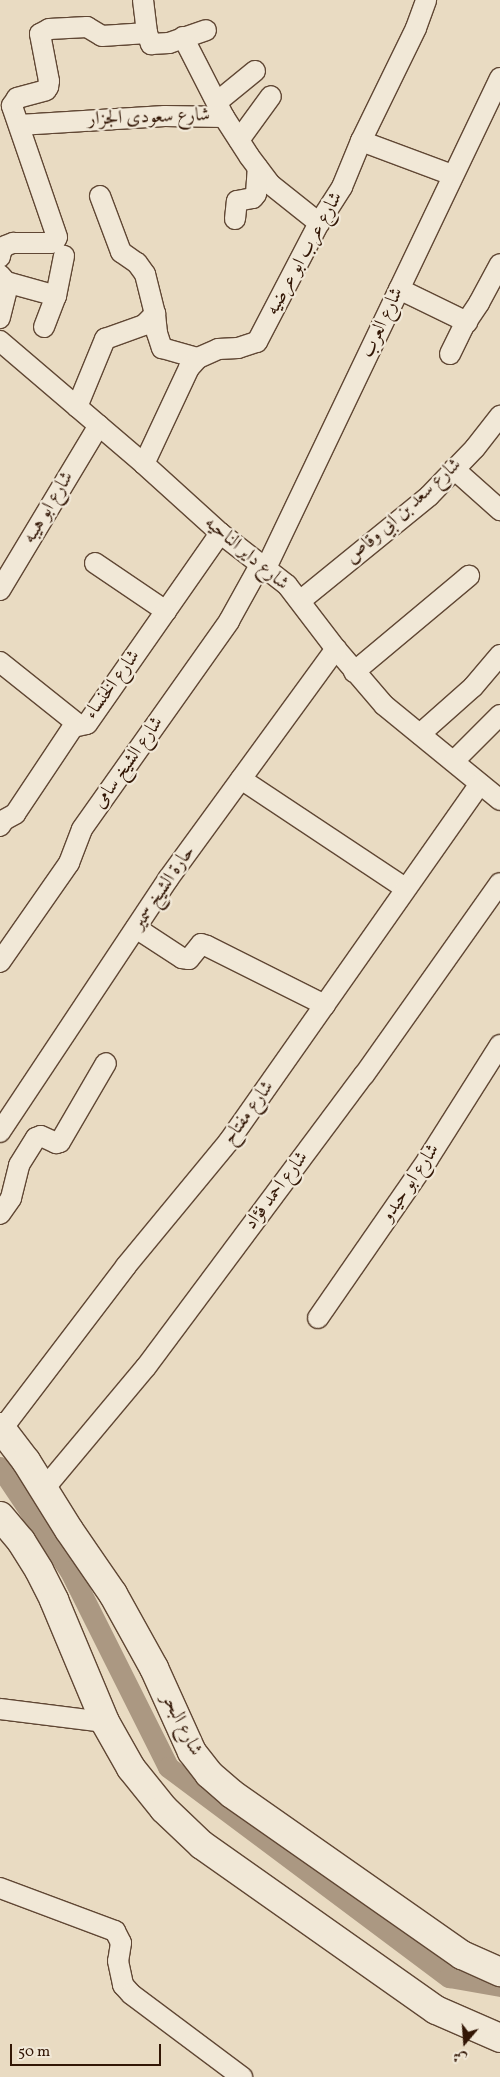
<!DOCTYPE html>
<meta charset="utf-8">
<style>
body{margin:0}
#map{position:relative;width:500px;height:2077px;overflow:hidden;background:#e9dbc2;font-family:Vollkorn,Amiri,serif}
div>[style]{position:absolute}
.canal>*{height:21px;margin:-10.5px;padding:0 10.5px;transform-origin:10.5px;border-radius:10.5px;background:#ab9882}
.roads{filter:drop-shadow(1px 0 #604734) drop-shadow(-1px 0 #604734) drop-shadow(0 1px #604734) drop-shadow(0 -1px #604734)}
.street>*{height:20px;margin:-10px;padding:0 10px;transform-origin:10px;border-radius:10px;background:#f1e8d7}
.secondary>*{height:28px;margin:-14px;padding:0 14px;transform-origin:14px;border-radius:14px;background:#f1e8d7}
span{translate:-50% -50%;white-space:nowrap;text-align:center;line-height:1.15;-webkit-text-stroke:4.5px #f1e8d7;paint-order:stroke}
.street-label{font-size:19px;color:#321605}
.north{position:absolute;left:440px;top:2017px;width:50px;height:50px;-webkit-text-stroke:4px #f1e8d7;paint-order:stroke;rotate:198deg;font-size:14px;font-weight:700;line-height:20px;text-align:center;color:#321605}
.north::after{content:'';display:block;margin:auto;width:18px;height:22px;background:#321605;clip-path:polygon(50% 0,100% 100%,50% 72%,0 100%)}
.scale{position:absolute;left:10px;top:2044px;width:151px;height:22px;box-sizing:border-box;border:2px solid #321605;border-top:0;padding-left:6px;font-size:15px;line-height:18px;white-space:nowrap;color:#321605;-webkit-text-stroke:4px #f1e8d7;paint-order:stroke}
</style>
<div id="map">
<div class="canal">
<div style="left:0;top:1467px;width:125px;rotate:56.1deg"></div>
<div style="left:70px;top:1571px;width:219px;rotate:63.4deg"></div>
<div style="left:168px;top:1767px;width:351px;rotate:36.8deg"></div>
<div style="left:449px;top:1977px;width:52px;rotate:10deg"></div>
</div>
<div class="roads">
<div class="street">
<div style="left:143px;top:0;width:33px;rotate:83deg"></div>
<div style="left:147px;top:33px;width:12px;rotate:70deg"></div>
<div style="left:151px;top:44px;width:18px;rotate:-3deg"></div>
<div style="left:169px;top:43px;width:39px;rotate:-19deg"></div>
<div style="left:183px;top:37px;width:90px;rotate:62.9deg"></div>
<div style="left:217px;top:102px;width:49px;rotate:-39.2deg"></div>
<div style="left:19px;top:125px;width:146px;rotate:-3.5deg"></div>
<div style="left:165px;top:116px;width:59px;rotate:1deg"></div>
<div style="left:224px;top:117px;width:46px;rotate:57.3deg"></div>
<div style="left:249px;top:156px;width:35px;rotate:53deg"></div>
<div style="left:270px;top:184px;width:63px;rotate:38.5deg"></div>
<div style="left:239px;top:140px;width:54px;rotate:-54deg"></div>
<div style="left:361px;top:141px;width:97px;rotate:20.5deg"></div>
<div style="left:100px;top:196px;width:60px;rotate:69.4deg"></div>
<div style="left:121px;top:252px;width:19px;rotate:35deg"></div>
<div style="left:137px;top:263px;width:14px;rotate:54deg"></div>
<div style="left:145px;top:274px;width:41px;rotate:76deg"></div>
<div style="left:155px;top:314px;width:19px;rotate:84deg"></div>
<div style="left:157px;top:333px;width:16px;rotate:72deg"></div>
<div style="left:162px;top:348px;width:37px;rotate:16deg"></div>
<div style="left:235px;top:219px;width:18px;rotate:-84deg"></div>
<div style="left:237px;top:201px;width:16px;rotate:-11deg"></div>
<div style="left:253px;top:198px;width:5px;rotate:-53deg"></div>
<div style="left:256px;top:194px;width:26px;rotate:-86deg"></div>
<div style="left:0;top:257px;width:6px;rotate:-81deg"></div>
<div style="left:1px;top:251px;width:6px;rotate:-51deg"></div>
<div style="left:5px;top:246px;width:9px;rotate:-21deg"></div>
<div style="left:13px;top:243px;width:38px"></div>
<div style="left:51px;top:243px;width:4px;rotate:-27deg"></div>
<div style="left:55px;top:241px;width:4px;rotate:-63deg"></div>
<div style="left:57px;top:237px;width:139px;rotate:-109deg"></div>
<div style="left:12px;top:106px;width:9px;rotate:-58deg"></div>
<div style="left:17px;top:98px;width:30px;rotate:-15deg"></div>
<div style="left:46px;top:90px;width:4px;rotate:-56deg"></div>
<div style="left:48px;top:87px;width:6px;rotate:-81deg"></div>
<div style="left:49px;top:81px;width:48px;rotate:-100.8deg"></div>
<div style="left:40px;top:34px;width:10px;rotate:-29deg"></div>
<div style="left:49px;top:29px;width:38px;rotate:-3deg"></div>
<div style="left:87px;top:27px;width:17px;rotate:31deg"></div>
<div style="left:102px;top:36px;width:45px;rotate:-3.8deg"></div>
<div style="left:0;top:275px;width:9px;rotate:49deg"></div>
<div style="left:6px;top:282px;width:7px;rotate:82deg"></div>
<div style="left:7px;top:289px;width:30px;rotate:104deg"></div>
<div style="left:6px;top:282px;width:52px;rotate:15.6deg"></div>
<div style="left:399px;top:289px;width:76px;rotate:25.9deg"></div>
<div style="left:44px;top:327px;width:33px;rotate:-69deg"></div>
<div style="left:56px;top:296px;width:41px;rotate:-78.7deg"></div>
<div style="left:0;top:341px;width:189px;rotate:40.5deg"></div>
<div style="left:144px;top:464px;width:103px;rotate:42.2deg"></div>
<div style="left:220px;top:533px;width:85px;rotate:37.8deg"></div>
<div style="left:287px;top:585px;width:81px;rotate:52.6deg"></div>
<div style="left:336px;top:649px;width:74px;rotate:49.4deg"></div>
<div style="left:384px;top:705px;width:150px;rotate:39.3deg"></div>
<div style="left:450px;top:354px;width:30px;rotate:-64deg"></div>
<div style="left:463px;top:327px;width:29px;rotate:-56deg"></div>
<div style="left:479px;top:303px;width:44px;rotate:-61.7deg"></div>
<div style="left:77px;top:407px;width:74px;rotate:-67.6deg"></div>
<div style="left:105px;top:339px;width:41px;rotate:-19.7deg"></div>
<div style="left:144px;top:325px;width:16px;rotate:-45deg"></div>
<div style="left:144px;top:464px;width:106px;rotate:-64.9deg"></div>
<div style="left:189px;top:368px;width:13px;rotate:-48deg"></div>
<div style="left:198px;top:358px;width:22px;rotate:-24deg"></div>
<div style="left:218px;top:349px;width:20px;rotate:-3deg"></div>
<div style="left:238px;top:348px;width:20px;rotate:-18deg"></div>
<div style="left:257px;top:342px;width:134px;rotate:-62.5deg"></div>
<div style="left:319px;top:223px;width:43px;rotate:-57.4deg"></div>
<div style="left:342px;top:187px;width:50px;rotate:-67.6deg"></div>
<div style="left:361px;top:141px;width:126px;rotate:-64deg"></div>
<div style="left:416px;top:28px;width:30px;rotate:-70deg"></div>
<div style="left:454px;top:469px;width:62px;rotate:41.7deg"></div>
<div style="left:95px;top:563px;width:86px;rotate:34.1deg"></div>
<div style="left:266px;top:568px;width:543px;rotate:-64.47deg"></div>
<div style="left:0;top:590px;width:192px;rotate:-59deg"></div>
<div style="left:300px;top:601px;width:166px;rotate:-39.1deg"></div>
<div style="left:429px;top:496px;width:66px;rotate:-46.2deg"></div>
<div style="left:475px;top:448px;width:41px;rotate:-52deg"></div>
<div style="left:0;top:662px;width:101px;rotate:38.6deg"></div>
<div style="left:354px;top:672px;width:150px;rotate:-39.9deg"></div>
<div style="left:420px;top:734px;width:71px;rotate:-41.6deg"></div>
<div style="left:473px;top:687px;width:42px;rotate:-49.8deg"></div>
<div style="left:454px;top:761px;width:65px;rotate:-45deg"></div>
<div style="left:241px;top:779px;width:197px;rotate:33.6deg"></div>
<div style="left:0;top:826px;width:7px;rotate:-56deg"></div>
<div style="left:4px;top:820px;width:13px;rotate:-29deg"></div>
<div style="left:15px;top:814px;width:105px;rotate:-56.3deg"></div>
<div style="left:73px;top:727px;width:14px;rotate:-12deg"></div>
<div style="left:87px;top:724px;width:233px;rotate:-55.1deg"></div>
<div style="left:136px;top:928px;width:55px;rotate:33.1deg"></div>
<div style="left:182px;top:958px;width:7px;rotate:8deg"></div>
<div style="left:189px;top:959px;width:19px;rotate:-51deg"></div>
<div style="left:201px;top:944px;width:6px;rotate:18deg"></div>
<div style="left:207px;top:946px;width:132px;rotate:26.6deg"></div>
<div style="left:0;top:962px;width:121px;rotate:-55.1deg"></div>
<div style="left:69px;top:863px;width:36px;rotate:-69deg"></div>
<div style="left:82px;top:829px;width:255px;rotate:-54.7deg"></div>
<div style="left:229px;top:621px;width:64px;rotate:-61deg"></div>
<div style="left:0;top:1132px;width:304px;rotate:-56.4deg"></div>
<div style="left:168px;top:879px;width:285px;rotate:-53.9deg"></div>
<div style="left:0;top:1214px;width:19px;rotate:-55deg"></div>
<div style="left:11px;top:1198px;width:34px;rotate:-76deg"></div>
<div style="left:19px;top:1165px;width:32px;rotate:-58deg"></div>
<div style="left:36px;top:1138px;width:5px;rotate:-22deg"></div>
<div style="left:41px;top:1136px;width:17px;rotate:25deg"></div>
<div style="left:56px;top:1143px;width:4px;rotate:-14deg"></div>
<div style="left:60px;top:1142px;width:91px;rotate:-59.8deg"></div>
<div style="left:318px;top:1318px;width:193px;rotate:-55.3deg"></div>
<div style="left:428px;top:1159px;width:135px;rotate:-57.7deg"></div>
<div style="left:2px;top:1429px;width:205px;rotate:-52.7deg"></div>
<div style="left:126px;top:1266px;width:162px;rotate:-50.5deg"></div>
<div style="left:229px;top:1141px;width:436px;rotate:-54.9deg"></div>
<div style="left:43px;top:1490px;width:160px;rotate:-50.1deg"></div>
<div style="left:146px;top:1367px;width:364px;rotate:-53.3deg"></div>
<div style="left:364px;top:1075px;width:235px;rotate:-54.7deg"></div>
<div style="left:0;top:1709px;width:106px;rotate:7.1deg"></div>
<div style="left:0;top:1888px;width:123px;rotate:20.5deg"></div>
<div style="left:115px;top:1931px;width:13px;rotate:63deg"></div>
<div style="left:121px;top:1943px;width:18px;rotate:99deg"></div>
<div style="left:118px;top:1961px;width:25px;rotate:78deg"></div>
<div style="left:123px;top:1985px;width:12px;rotate:48deg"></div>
<div style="left:131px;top:1994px;width:139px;rotate:36.8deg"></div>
</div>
<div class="secondary">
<div style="left:0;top:1427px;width:43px;rotate:52.6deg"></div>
<div style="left:26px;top:1461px;width:81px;rotate:58.1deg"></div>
<div style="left:69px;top:1530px;width:78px;rotate:55.5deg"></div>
<div style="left:113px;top:1594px;width:85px;rotate:61deg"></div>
<div style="left:154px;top:1668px;width:92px;rotate:65.7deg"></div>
<div style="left:192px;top:1752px;width:28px;rotate:52deg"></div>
<div style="left:209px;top:1774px;width:30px;rotate:41deg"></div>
<div style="left:232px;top:1794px;width:281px;rotate:35deg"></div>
<div style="left:462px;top:1955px;width:42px;rotate:24.1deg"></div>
<div style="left:0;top:1516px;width:33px;rotate:50deg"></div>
<div style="left:21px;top:1541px;width:34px;rotate:58deg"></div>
<div style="left:39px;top:1570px;width:34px;rotate:63deg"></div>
<div style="left:54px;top:1600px;width:132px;rotate:67.3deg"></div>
<div style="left:105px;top:1722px;width:53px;rotate:60.5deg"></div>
<div style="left:131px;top:1768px;width:53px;rotate:51.2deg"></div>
<div style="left:164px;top:1809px;width:52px;rotate:43.5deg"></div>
<div style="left:202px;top:1845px;width:286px;rotate:35.2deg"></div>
<div style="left:436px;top:2010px;width:70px;rotate:23.6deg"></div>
</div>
</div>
<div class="street-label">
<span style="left:149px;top:118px;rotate:-2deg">شارع سعودى الجزار</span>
<span style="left:305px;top:254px;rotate:-61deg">شارع عرب ابو عرضيه</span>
<span style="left:383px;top:323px;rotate:-65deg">شارع العرب</span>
<span style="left:49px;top:508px;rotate:-59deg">شارع ابو هيبه</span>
<span style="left:404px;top:512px;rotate:-42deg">شارع سعد بن ابي وقاص</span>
<span style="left:246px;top:554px;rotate:40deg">شارع داير الناحيه</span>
<span style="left:113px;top:685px;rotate:-54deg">شارع الخنساء</span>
<span style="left:129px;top:763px;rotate:-55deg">شارع الشيخ سامى</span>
<span style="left:164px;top:888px;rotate:-56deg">حارة الشيخ سمير</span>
<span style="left:249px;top:1113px;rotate:-54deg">شارع مفتاح</span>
<span style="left:411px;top:1183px;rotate:-56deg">شارع ابو حيدو</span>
<span style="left:277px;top:1191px;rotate:-53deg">شارع احمد فؤاد</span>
<span style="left:181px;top:1725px;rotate:63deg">شارع البحر</span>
</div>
<div class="north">ش</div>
<div class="scale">50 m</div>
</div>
